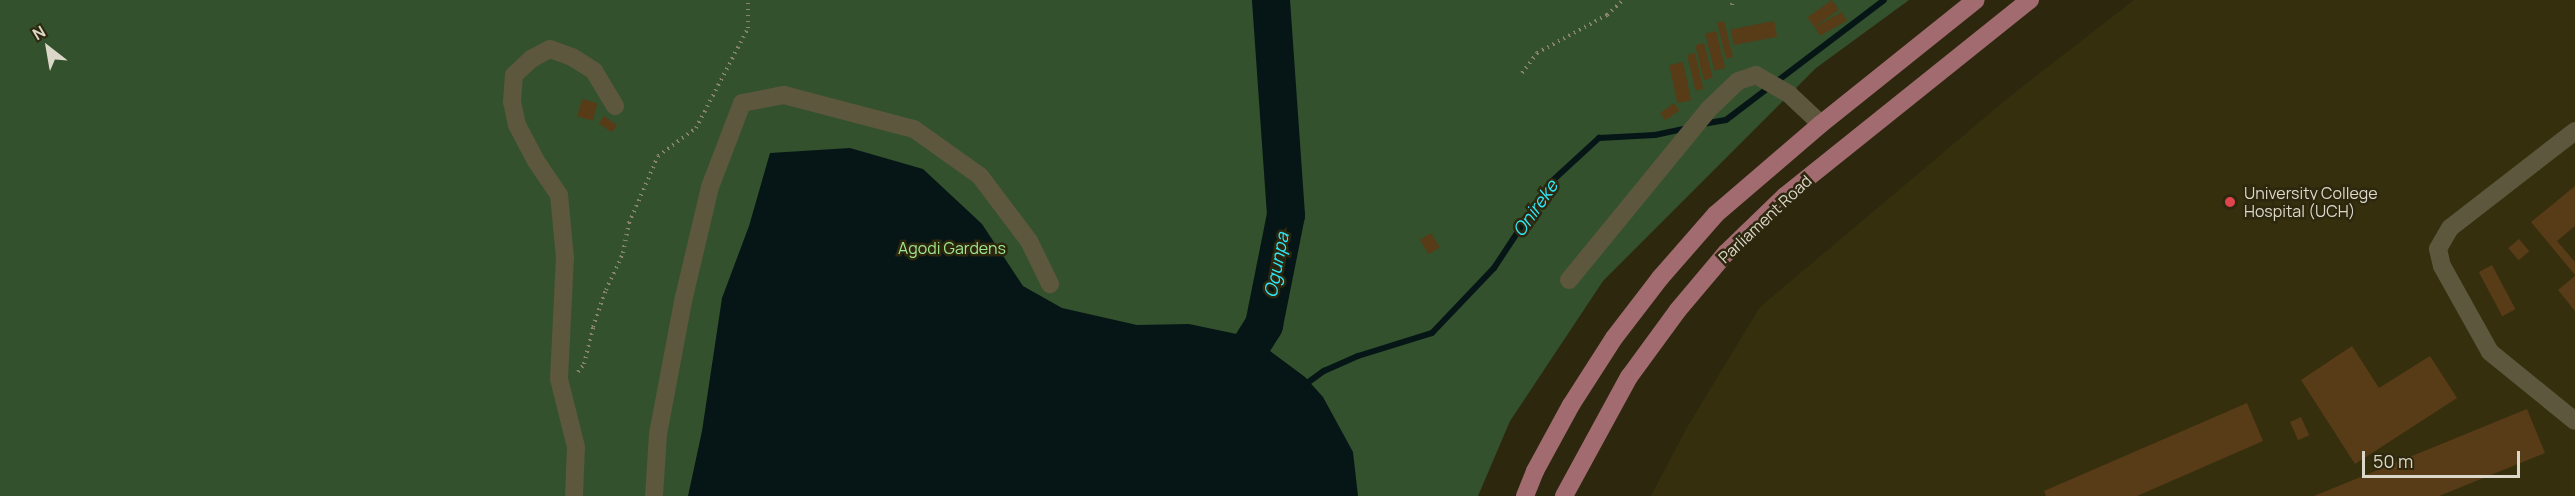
<!DOCTYPE html>
<style>
body{margin:0}
#map{position:relative;width:2575px;height:496px;overflow:hidden;background:#2d270e;font-family:Manrope,sans-serif}
div>[style]{position:absolute}
.built>*{inset:0;background:#362f0e}
.green>*{inset:0;background:#33512d}
.water>*{inset:0;background:#061617}
.stream>*{height:6px;margin:-3px;padding:0 3px;transform-origin:3px;border-radius:3px;background:#061617}
.river>*{height:38px;margin:-19px;padding:0 19px;transform-origin:19px;border-radius:19px;background:#061617}
.building>*{inset:0;background:#583b17;transform-origin:0 0}
.path>*{height:4px;margin-top:-2px;transform-origin:0;background:repeating-linear-gradient(90deg,#8a8571 0 1.5px,transparent 0 6px)}
.minor>*{height:18px;margin:-9px;padding:0 9px;transform-origin:9px;border-radius:9px;background:#5d573d}
.major>*{height:18px;margin:-9px;padding:0 9px;transform-origin:9px;border-radius:9px;background:#a16b6f}
.dots>*{width:16px;height:16px;translate:-50% -50%;box-sizing:border-box;border:3px solid #2d270e;border-radius:50%}
span{translate:-50% -50%;white-space:nowrap;text-align:center;line-height:1.15;-webkit-text-stroke:5px #2d270e;paint-order:stroke}
.poi-label{font-size:16px;color:#dbd8c9}
.left{translate:0 -50%;text-align:left}
.street-label{font-size:16px;color:#dbd8c9}
.park-label{font-size:16px;color:#9ee78f}
.water-label{font-size:18px;color:#2fe9fb;font-style:italic}
.north{position:absolute;left:18px;top:18px;width:60px;height:60px;-webkit-text-stroke:4px #2d270e;paint-order:stroke;rotate:329deg;font-size:16px;font-weight:700;line-height:24px;text-align:center;color:#dbd8c9}
.north::after{content:'';display:block;margin:auto;width:21px;height:27px;background:#dbd8c9;clip-path:polygon(50% 0,100% 100%,50% 72%,0 100%)}
.scale{position:absolute;left:2362px;top:451px;width:158px;height:27px;box-sizing:border-box;border:3px solid #dbd8c9;border-top:0;padding-left:8px;font-size:18px;line-height:21px;white-space:nowrap;color:#dbd8c9;-webkit-text-stroke:4px #2d270e;paint-order:stroke}
</style>
<div id="map">
<div class="built">
<div style="clip-path:polygon(2134px 0,2575px 0,2575px 496px,1651px 496px,1686px 429px,1760px 307px,2008px 98px)"></div>
</div>
<div class="green">
<div style="clip-path:polygon(0 0,1909px 0,1816px 68px,1603px 281px,1510px 421px,1478px 496px,0 496px)"></div>
</div>
<div class="water">
<div style="clip-path:polygon(850px 148px,923px 169px,982px 224px,1023px 286px,1062px 308px,1137px 325px,1189px 324px,1251px 337px,1305px 377px,1323px 397px,1353px 452px,1358px 496px,688px 496px,702px 431px,722px 298px,749px 226px,770px 153px)"></div>
</div>
<div class="stream">
<div style="left:1703px;top:124px;width:23px;rotate:-10deg"></div>
<div style="left:1726px;top:120px;width:198px;rotate:-37.2deg"></div>
<div style="left:1303px;top:386px;width:26px;rotate:-36deg"></div>
<div style="left:1324px;top:371px;width:37px;rotate:-24deg"></div>
<div style="left:1358px;top:356px;width:77px;rotate:-17.3deg"></div>
<div style="left:1432px;top:333px;width:90px;rotate:-46.4deg"></div>
<div style="left:1494px;top:268px;width:102px;rotate:-56.6deg"></div>
<div style="left:1550px;top:183px;width:67px;rotate:-42.6deg"></div>
<div style="left:1599px;top:138px;width:56px;rotate:-3.1deg"></div>
<div style="left:1655px;top:135px;width:33px;rotate:-12deg"></div>
</div>
<div class="river">
<div style="left:1227px;top:384px;width:70px;rotate:-57.9deg"></div>
<div style="left:1264px;top:325px;width:112px;rotate:-78.7deg"></div>
<div style="left:1286px;top:215px;width:216px;rotate:-94deg"></div>
</div>
<div class="building">
<div style="left:1832px;top:0;width:12px;height:30px;rotate:55deg"></div>
<div style="left:1842px;top:12px;width:10px;height:31px;rotate:61deg"></div>
<div style="left:1724px;top:21px;width:37px;height:7px;rotate:76deg"></div>
<div style="left:1774px;top:21px;width:16px;height:44px;rotate:79deg"></div>
<div style="left:1716px;top:31px;width:38px;height:11px;rotate:76deg"></div>
<div style="left:1704px;top:43px;width:36px;height:9px;rotate:76deg"></div>
<div style="left:1695px;top:53px;width:37px;height:8px;rotate:77deg"></div>
<div style="left:1683px;top:62px;width:39px;height:14px;rotate:78deg"></div>
<div style="left:582px;top:99px;width:16px;height:18px;rotate:15deg"></div>
<div style="left:1674px;top:103px;width:9px;height:17px;rotate:54deg"></div>
<div style="left:604px;top:116px;width:16px;height:9px;rotate:35deg"></div>
<div style="clip-path:polygon(2575px 186px,2575px 226px,2557px 241px,2575px 262px,2575px 275px,2531px 222px)"></div>
<div style="left:1431px;top:233px;width:17px;height:13px;rotate:59deg"></div>
<div style="left:2519px;top:239px;width:16px;height:14px;rotate:50deg"></div>
<div style="left:2492px;top:265px;width:50px;height:15px;rotate:62deg"></div>
<div style="clip-path:polygon(2575px 276px,2575px 311px,2558px 290px)"></div>
<div style="clip-path:polygon(2352px 346px,2379px 388px,2430px 356px,2457px 398px,2355px 464px,2301px 380px)"></div>
<div style="clip-path:polygon(2247px 403px,2263px 441px,2137px 496px,2046px 496px,2044px 491px)"></div>
<div style="clip-path:polygon(2527px 409px,2545px 453px,2439px 496px,2314px 496px)"></div>
<div style="left:2301px;top:417px;width:20px;height:12px;rotate:66deg"></div>
</div>
<div class="path">
<div style="left:1732px;top:5px;width:5px;rotate:-79deg"></div>
<div style="left:1522px;top:73px;width:25px;rotate:-53deg"></div>
<div style="left:1537px;top:53px;width:80px;rotate:-28.5deg"></div>
<div style="left:1607px;top:15px;width:22px;rotate:-43deg"></div>
<div style="left:578px;top:372px;width:10px;rotate:-53deg"></div>
<div style="left:584px;top:364px;width:38px;rotate:-76deg"></div>
<div style="left:593px;top:327px;width:39px;rotate:-71deg"></div>
<div style="left:606px;top:290px;width:41px;rotate:-65.3deg"></div>
<div style="left:623px;top:253px;width:31px;rotate:-79deg"></div>
<div style="left:629px;top:223px;width:73px;rotate:-66.6deg"></div>
<div style="left:658px;top:156px;width:47px;rotate:-36.4deg"></div>
<div style="left:696px;top:128px;width:113px;rotate:-62.5deg"></div>
<div style="left:748px;top:28px;width:28px;rotate:-90deg"></div>
</div>
<div class="minor">
<div style="left:2575px;top:131px;width:158px;rotate:142.2deg"></div>
<div style="left:2450px;top:228px;width:24px;rotate:120deg"></div>
<div style="left:2438px;top:249px;width:17px;rotate:77deg"></div>
<div style="left:2442px;top:266px;width:98px;rotate:60.8deg"></div>
<div style="left:2490px;top:352px;width:109px;rotate:39.1deg"></div>
<div style="left:1569px;top:280px;width:221px;rotate:-50.7deg"></div>
<div style="left:1709px;top:109px;width:40px;rotate:-44deg"></div>
<div style="left:1738px;top:81px;width:19px;rotate:-18deg"></div>
<div style="left:1756px;top:75px;width:39px;rotate:30deg"></div>
<div style="left:1790px;top:95px;width:42px;rotate:43.1deg"></div>
<div style="left:574px;top:496px;width:49px;rotate:-87.7deg"></div>
<div style="left:576px;top:447px;width:70px;rotate:-104deg"></div>
<div style="left:559px;top:379px;width:121px;rotate:-87.2deg"></div>
<div style="left:565px;top:258px;width:63px;rotate:-95.4deg"></div>
<div style="left:559px;top:195px;width:41px;rotate:-124.1deg"></div>
<div style="left:536px;top:161px;width:41px;rotate:-117.8deg"></div>
<div style="left:517px;top:125px;width:24px;rotate:-102deg"></div>
<div style="left:512px;top:102px;width:27px;rotate:-86deg"></div>
<div style="left:514px;top:75px;width:23px;rotate:-43deg"></div>
<div style="left:531px;top:59px;width:21px;rotate:-28deg"></div>
<div style="left:550px;top:49px;width:23px;rotate:20deg"></div>
<div style="left:572px;top:57px;width:26px;rotate:32deg"></div>
<div style="left:594px;top:71px;width:41px;rotate:59deg"></div>
<div style="left:654px;top:496px;width:62px;rotate:-86.3deg"></div>
<div style="left:658px;top:434px;width:139px;rotate:-79.3deg"></div>
<div style="left:684px;top:297px;width:113px;rotate:-76.7deg"></div>
<div style="left:710px;top:187px;width:90px;rotate:-69.1deg"></div>
<div style="left:742px;top:103px;width:43px;rotate:-10.8deg"></div>
<div style="left:784px;top:95px;width:134px;rotate:14.7deg"></div>
<div style="left:914px;top:129px;width:81px;rotate:35.5deg"></div>
<div style="left:980px;top:176px;width:81px;rotate:53deg"></div>
<div style="left:1029px;top:241px;width:48px;rotate:64deg"></div>
</div>
<div class="major">
<div style="left:1525px;top:496px;width:27px;rotate:-68deg"></div>
<div style="left:1535px;top:471px;width:75px;rotate:-61.4deg"></div>
<div style="left:1571px;top:405px;width:80px;rotate:-57.3deg"></div>
<div style="left:1614px;top:338px;width:76px;rotate:-52.5deg"></div>
<div style="left:1660px;top:278px;width:85px;rotate:-48.8deg"></div>
<div style="left:1716px;top:214px;width:138px;rotate:-40.6deg"></div>
<div style="left:1821px;top:124px;width:198px;rotate:-38.7deg"></div>
<div style="left:1564px;top:496px;width:136px;rotate:-61.4deg"></div>
<div style="left:1629px;top:377px;width:83px;rotate:-53.8deg"></div>
<div style="left:1678px;top:310px;width:75px;rotate:-49.9deg"></div>
<div style="left:1726px;top:253px;width:82px;rotate:-44deg"></div>
<div style="left:1785px;top:196px;width:314px;rotate:-38.7deg"></div>
</div>
<div class="dots">
<div style="left:2230px;top:202px;background:#e0444e"></div>
</div>
<div class="poi-label">
<span class="left" style="left:2244px;top:202px">University College<br>Hospital (UCH)</span>
</div>
<div class="street-label">
<span style="left:1765px;top:219px;rotate:-43deg">Parliament Road</span>
</div>
<div class="park-label">
<span style="left:952px;top:248px">Agodi Gardens</span>
</div>
<div class="water-label">
<span style="left:1535px;top:208px;rotate:-55deg">Onireke</span>
<span style="left:1276px;top:265px;rotate:-79deg">Ogunpa</span>
</div>
<div class="north">N</div>
<div class="scale">50 m</div>
</div>
